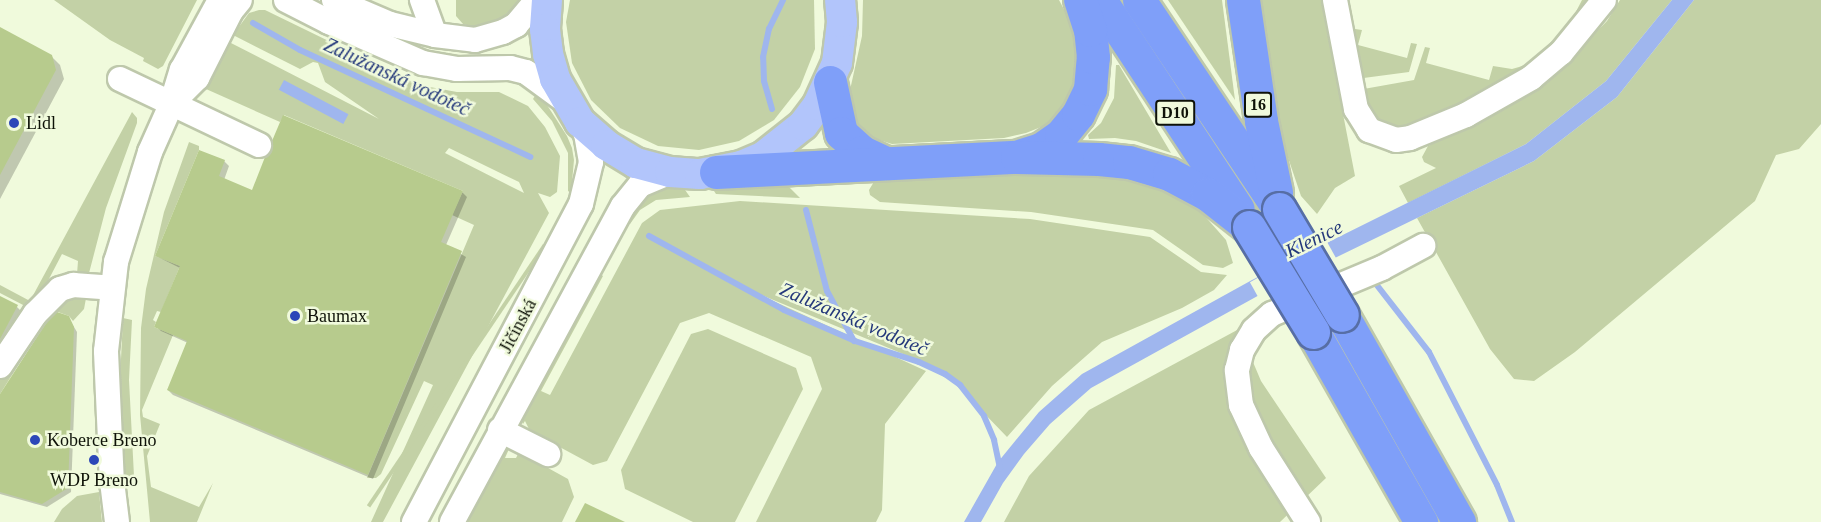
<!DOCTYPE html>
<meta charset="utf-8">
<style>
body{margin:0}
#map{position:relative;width:1821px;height:522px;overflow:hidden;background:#f0fadc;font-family:"Times New Roman",serif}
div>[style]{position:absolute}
.green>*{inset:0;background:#c3d1a6;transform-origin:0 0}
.water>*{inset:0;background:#9fb6ee;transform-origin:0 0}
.pier>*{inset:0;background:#f0fadc;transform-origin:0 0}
.shadow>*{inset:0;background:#0003}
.stream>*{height:6px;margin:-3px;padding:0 3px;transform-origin:3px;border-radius:3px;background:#9fb6ee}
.building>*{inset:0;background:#b7cb8d}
.roads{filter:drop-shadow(2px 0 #bec8ab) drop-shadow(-2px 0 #bec8ab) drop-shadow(0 2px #bec8ab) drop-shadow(0 -2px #bec8ab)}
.minor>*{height:24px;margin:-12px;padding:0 12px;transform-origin:12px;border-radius:12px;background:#fff}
.major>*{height:30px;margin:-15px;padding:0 15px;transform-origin:15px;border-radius:15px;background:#b2c5fb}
.highway>*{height:33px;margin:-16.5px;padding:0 16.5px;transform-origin:16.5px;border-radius:16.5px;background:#7f9ff9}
.bridges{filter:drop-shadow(2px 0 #576ea5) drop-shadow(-2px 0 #576ea5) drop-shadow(0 2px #576ea5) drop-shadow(0 -2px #576ea5)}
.highway-bridge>*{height:33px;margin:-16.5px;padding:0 16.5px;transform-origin:16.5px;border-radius:16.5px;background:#7f9ff9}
.dots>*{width:16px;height:16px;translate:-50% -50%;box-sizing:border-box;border:3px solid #f0fadc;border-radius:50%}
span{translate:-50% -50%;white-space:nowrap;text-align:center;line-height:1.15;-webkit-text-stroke:5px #f0fadc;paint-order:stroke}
.shield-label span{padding:2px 4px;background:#f0fadc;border:2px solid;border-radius:4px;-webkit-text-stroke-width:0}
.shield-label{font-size:16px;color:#0e1208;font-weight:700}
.poi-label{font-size:18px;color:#0e1208}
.left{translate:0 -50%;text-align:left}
.street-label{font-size:18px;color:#0e1208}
.water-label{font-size:20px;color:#25397b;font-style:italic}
</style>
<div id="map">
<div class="green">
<div style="clip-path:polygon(54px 0,197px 0,163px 66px,158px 69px,143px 61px,144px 58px,110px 40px)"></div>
<div style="clip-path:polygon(456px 0,522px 0,497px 22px,474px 27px,463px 24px,456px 16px)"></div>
<div style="clip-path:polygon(570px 0,814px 0,815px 49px,800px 87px,774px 120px,739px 141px,699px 150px,658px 146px,620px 128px,591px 100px,572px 63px,566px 22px)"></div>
<div style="clip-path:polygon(863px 0,1059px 0,1076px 32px,1079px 73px,1062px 113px,1046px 125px,1026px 133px,1004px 138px,892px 144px,873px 138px,858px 127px,850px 110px,850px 90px,862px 36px)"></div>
<div style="clip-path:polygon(1168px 0,1222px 0,1235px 100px)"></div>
<div style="clip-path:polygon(1260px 0,1321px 0,1355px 176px,1335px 188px,1317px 214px,1301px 196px,1279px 131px)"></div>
<div style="clip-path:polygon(1582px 0,1593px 0,1556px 47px,1491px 92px,1401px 129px,1375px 121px,1358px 90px,1414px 80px,1425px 47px,1430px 48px,1426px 63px,1489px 80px,1493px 66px,1512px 69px,1519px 67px,1532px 62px,1554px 45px,1568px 27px)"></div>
<div style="clip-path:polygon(1620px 0,1672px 0,1606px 81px,1526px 144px,1408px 203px,1399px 186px,1436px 168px,1424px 162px,1422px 157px,1428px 146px,1477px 122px,1573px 56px,1607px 21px)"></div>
<div style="clip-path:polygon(1694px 0,1821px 0,1821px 124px,1799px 149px,1776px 155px,1755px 201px,1575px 352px,1534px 381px,1514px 379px,1490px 349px,1417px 218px,1534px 161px,1617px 97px)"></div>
<div style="clip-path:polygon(evenodd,259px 10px,265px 10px,419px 85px,457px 92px,499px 92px,528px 106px,545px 127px,560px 156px,557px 192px,550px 197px,538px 193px,549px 213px,383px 522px,371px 522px,433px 385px,424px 381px,381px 474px,376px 478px,367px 478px,474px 225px,452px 215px,463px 191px,284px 115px,280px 122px,206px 89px,229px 42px,379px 119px,325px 82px,318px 63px,313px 62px,300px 69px,233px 35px,249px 13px,259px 10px,449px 148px,519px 182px,524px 193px,445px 153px,449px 148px)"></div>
<div style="clip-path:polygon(1355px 29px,1362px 30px,1358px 45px,1407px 58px,1411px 43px,1417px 44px,1409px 72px,1356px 79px,1352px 30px)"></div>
<div style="clip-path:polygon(1116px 65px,1119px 65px,1171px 153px,1136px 141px,1115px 138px,1089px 139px,1088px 135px,1101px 123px,1114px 98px)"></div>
<div style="clip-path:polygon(538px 91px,567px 136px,572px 148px,574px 160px,571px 193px,568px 191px,568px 153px,552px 121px,533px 99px)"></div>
<div style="clip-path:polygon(132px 112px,137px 118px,137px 123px,106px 208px,88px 277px,77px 274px,78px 261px,62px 254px,39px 298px,27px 307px,0 293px,0 285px,30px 301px)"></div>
<div style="clip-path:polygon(189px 142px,199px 146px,199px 150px,155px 256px,180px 266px,161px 312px,157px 311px,153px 320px,156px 322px,154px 327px,173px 335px,142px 410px,143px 417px,160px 424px,147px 456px,151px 487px,199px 507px,213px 483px,197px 522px,150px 522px,140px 415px,141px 328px,146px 289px,164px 212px)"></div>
<div style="clip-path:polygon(1016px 172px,1133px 175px,1195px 205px,1226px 240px,1233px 263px,1223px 268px,1203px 265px,1153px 230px,1031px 212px,880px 202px,870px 195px,869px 190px,875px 180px)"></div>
<div style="clip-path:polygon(788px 186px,800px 198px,716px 194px,714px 191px,715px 187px)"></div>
<div style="clip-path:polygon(667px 187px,683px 187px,690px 197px,656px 200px,640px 210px,630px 224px,625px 222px,644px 195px)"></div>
<div style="clip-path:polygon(740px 201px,1030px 219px,1150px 237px,1201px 272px,1227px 275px,1214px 290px,1182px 308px,1102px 342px,1052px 386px,1007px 437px,953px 381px,932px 366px,747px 289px,926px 371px,885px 424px,882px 510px,876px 522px,756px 522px,822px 389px,811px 357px,709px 313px,680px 323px,607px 461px,593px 465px,530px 431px,525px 421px,523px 424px,522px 422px,600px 274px,603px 276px,541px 391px,550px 395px,642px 223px,660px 210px)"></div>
<div style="left:543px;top:244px;width:4px;height:315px;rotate:34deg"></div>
<div style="clip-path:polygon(87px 293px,84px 309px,73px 321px,69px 316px,58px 312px,47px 319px,0 394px,0 378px,40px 318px,65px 296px)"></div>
<div style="clip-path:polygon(123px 318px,132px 320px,129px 380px,134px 476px,125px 477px,120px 379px)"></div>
<div style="clip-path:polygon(708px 329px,796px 368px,803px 389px,735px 522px,693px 522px,625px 489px,621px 470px,691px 334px)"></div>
<div style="clip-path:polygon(1239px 329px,1261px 381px,1326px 478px,1280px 522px,1004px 522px,1029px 476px,1089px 410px)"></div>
<div style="clip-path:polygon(509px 449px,505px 458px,516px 458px,519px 452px,568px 479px,574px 497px,562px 522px,464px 522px,503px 452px)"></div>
<div style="clip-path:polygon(99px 492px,102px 522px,54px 522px,62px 509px,77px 496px)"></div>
</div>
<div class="water">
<div style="clip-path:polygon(1672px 0,1694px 0,1617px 97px,1534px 161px,1263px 293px,1091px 388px,1050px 424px,1024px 454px,1003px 483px,981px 522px,964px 522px,998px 462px,1039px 412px,1082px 374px,1252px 280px,1526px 144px,1606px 81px)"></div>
<div style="left:284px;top:80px;width:73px;height:11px;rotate:28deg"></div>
</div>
<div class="pier">
<div style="left:1326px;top:240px;width:23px;height:87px;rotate:61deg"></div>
</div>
<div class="shadow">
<div style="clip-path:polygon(0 28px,51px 56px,60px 65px,64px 79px,0 199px)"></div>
<div style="clip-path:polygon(200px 152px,224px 161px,229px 166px,224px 180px,252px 192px,462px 192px,467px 197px,446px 245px,466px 257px,373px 479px,173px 395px,168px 390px,188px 343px,161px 331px,156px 326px,180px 268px,156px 256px)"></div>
<div style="clip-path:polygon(0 297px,17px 307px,33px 323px,0 370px)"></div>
<div style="clip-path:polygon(68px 317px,77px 332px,71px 492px,47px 507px,0 494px,0 398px)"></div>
</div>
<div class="stream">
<div style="left:253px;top:23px;width:54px;rotate:29.9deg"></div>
<div style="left:300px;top:50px;width:254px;rotate:24.9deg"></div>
<div style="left:772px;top:109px;width:29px;rotate:-106deg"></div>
<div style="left:764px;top:81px;width:24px;rotate:-92deg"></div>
<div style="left:763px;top:57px;width:29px;rotate:-78deg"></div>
<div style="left:769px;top:29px;width:32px;rotate:-64deg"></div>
<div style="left:806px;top:210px;width:84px;rotate:75.5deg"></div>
<div style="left:827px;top:291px;width:57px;rotate:61.6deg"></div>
<div style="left:649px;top:236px;width:154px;rotate:28.7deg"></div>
<div style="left:784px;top:310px;width:77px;rotate:23.6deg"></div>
<div style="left:855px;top:341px;width:67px;rotate:18.2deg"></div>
<div style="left:919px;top:362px;width:29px;rotate:25deg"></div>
<div style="left:945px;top:374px;width:19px;rotate:36deg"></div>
<div style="left:960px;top:385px;width:39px;rotate:52deg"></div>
<div style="left:984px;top:416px;width:26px;rotate:67deg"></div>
<div style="left:994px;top:440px;width:29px;rotate:78deg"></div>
<div style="left:1376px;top:284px;width:86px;rotate:52.1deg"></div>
<div style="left:1429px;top:352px;width:149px;rotate:62.9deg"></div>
<div style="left:1497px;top:485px;width:40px;rotate:68deg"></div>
</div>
<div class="building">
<div style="clip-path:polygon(0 27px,52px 55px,56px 70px,0 175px)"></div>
<div style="clip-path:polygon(283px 115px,463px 191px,441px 242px,462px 251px,368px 475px,167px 390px,187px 341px,154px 327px,180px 266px,155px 256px,199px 150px,225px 160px,219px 176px,252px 190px,265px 157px,272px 151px,272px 141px)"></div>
<div style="clip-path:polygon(0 296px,18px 305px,0 339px)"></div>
<div style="clip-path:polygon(57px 312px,69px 316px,74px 327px,68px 488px,42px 504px,0 492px,0 394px,46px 323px)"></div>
<div style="clip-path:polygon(585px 503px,625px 522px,575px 522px)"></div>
</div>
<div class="roads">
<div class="minor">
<div style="left:286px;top:0;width:48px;rotate:27.1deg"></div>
<div style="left:329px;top:22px;width:103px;rotate:23.6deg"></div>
<div style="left:423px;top:63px;width:35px;rotate:10deg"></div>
<div style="left:457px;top:69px;width:53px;rotate:-1.1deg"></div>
<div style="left:510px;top:68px;width:16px;rotate:14deg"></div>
<div style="left:526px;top:72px;width:47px;rotate:36.4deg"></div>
<div style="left:334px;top:0;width:61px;rotate:23.2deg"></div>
<div style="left:390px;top:24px;width:46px;rotate:13.7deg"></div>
<div style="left:435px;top:35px;width:40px;rotate:7.1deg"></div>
<div style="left:475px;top:40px;width:29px;rotate:-16deg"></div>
<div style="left:503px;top:32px;width:15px;rotate:-28deg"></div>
<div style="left:516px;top:25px;width:33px;rotate:-50deg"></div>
<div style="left:422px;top:0;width:37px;rotate:70deg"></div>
<div style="left:1335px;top:0;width:111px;rotate:79.1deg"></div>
<div style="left:1356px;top:109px;width:25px;rotate:58deg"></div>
<div style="left:1369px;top:130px;width:29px;rotate:20deg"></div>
<div style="left:1396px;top:140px;width:14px;rotate:-8deg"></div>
<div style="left:1410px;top:138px;width:61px;rotate:-22.3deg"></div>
<div style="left:1466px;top:115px;width:75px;rotate:-29.6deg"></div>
<div style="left:1531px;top:78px;width:39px;rotate:-40deg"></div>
<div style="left:1561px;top:53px;width:68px;rotate:-50.9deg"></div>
<div style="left:120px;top:79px;width:154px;rotate:25.4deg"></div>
<div style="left:176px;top:99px;width:30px;rotate:-45deg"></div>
<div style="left:197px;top:78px;width:75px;rotate:-63.1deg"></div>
<div style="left:231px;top:11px;width:14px;rotate:-51deg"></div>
<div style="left:0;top:366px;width:63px;rotate:-56.1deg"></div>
<div style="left:35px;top:314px;width:35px;rotate:-45deg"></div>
<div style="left:60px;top:289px;width:14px;rotate:-17deg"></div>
<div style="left:73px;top:285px;width:39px;rotate:4deg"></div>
<div style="left:500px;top:430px;width:54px;rotate:26.6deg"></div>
<div style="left:117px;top:522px;width:38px;rotate:-97deg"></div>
<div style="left:112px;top:484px;width:133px;rotate:-92.6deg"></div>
<div style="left:106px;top:351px;width:90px;rotate:-83.6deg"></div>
<div style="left:116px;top:262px;width:115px;rotate:-72.8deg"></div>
<div style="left:150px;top:152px;width:51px;rotate:-65.9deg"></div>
<div style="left:171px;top:105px;width:37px;rotate:-73deg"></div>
<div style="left:182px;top:70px;width:80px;rotate:-61.5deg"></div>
<div style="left:414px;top:522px;width:359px;rotate:-62.3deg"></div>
<div style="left:581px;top:204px;width:43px;rotate:-76.6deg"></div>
<div style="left:591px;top:162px;width:28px;rotate:-100deg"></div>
<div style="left:586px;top:134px;width:13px;rotate:-117deg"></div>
<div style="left:452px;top:522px;width:359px;rotate:-61.6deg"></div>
<div style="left:623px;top:206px;width:27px;rotate:-51deg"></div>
<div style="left:640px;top:185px;width:33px;rotate:-23deg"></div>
<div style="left:1308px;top:522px;width:88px;rotate:-122.4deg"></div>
<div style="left:1261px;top:448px;width:47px;rotate:-114.9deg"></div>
<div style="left:1241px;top:405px;width:35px;rotate:-97deg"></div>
<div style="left:1237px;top:370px;width:21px;rotate:-76deg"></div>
<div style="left:1242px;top:350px;width:23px;rotate:-59deg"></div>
<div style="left:1254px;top:330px;width:24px;rotate:-42deg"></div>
<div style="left:1272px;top:314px;width:119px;rotate:-22.7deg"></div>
<div style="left:1382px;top:268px;width:47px;rotate:-28.2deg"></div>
</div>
<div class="major">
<div style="left:547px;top:0;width:29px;rotate:94deg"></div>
<div style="left:545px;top:29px;width:25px;rotate:83deg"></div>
<div style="left:548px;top:54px;width:26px;rotate:74deg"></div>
<div style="left:555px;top:79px;width:50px;rotate:59.8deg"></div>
<div style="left:580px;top:122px;width:35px;rotate:41deg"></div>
<div style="left:606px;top:145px;width:35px;rotate:31deg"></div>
<div style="left:636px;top:163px;width:35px;rotate:15deg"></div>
<div style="left:670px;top:172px;width:30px;rotate:4deg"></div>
<div style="left:700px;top:174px;width:42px;rotate:-11deg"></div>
<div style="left:741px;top:166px;width:25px;rotate:-23deg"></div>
<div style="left:764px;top:156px;width:50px;rotate:-38.5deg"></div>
<div style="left:803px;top:125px;width:25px;rotate:-53deg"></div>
<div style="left:818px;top:105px;width:46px;rotate:-65.7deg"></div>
<div style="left:837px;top:63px;width:41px;rotate:-83deg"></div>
<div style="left:842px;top:22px;width:22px;rotate:-95deg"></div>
</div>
<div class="highway">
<div style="left:1100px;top:0;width:250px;rotate:56.6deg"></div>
<div style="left:1139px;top:0;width:252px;rotate:56.2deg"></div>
<div style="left:1243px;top:0;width:122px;rotate:81.5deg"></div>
<div style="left:1261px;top:121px;width:73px;rotate:78.1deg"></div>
<div style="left:830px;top:82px;width:52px;rotate:77.8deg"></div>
<div style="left:841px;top:133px;width:28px;rotate:42deg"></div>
<div style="left:862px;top:152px;width:26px;rotate:25deg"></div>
<div style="left:1022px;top:155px;width:20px;rotate:-18deg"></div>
<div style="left:1041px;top:149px;width:24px;rotate:-35deg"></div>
<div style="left:1061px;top:135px;width:27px;rotate:-51deg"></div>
<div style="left:1078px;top:114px;width:28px;rotate:-64deg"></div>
<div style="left:1090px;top:89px;width:32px;rotate:-85deg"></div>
<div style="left:1093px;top:57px;width:27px;rotate:-96deg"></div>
<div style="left:1090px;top:30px;width:32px;rotate:-108deg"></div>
<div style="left:716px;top:172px;width:301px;rotate:-2.9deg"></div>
<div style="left:1017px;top:157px;width:82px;rotate:1.4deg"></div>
<div style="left:1099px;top:159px;width:30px;rotate:6deg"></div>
<div style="left:1129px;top:162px;width:42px;rotate:16.7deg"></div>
<div style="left:1169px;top:174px;width:43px;rotate:27.8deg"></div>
<div style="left:1207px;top:194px;width:53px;rotate:38.2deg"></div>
<div style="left:1342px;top:315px;width:238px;rotate:60.5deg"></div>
<div style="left:1313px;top:332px;width:219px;rotate:60.4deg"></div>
</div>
</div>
<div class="bridges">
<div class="highway-bridge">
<div style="left:1279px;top:209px;width:123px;rotate:59.3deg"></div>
<div style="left:1249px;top:227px;width:123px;rotate:58.6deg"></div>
</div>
</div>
<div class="dots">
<div style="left:14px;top:123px;background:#2c47b8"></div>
<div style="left:295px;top:316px;background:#2c47b8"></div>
<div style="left:35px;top:440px;background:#2c47b8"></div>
<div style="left:94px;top:460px;background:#2c47b8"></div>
</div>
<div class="shield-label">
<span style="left:1258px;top:105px">16</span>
<span style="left:1175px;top:113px">D10</span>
</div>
<div class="poi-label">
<span class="left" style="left:26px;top:123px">Lidl</span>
<span class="left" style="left:307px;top:316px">Baumax</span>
<span class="left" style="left:47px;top:440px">Koberce Breno</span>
<span style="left:94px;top:480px">WDP Breno</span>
</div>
<div class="street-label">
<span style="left:518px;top:326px;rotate:-62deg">Jičínská</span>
</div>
<div class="water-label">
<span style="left:397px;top:77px;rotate:25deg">Zalužanská vodoteč</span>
<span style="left:1314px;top:239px;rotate:-26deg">Klenice</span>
<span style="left:854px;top:319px;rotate:23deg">Zalužanská vodoteč</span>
</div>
</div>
